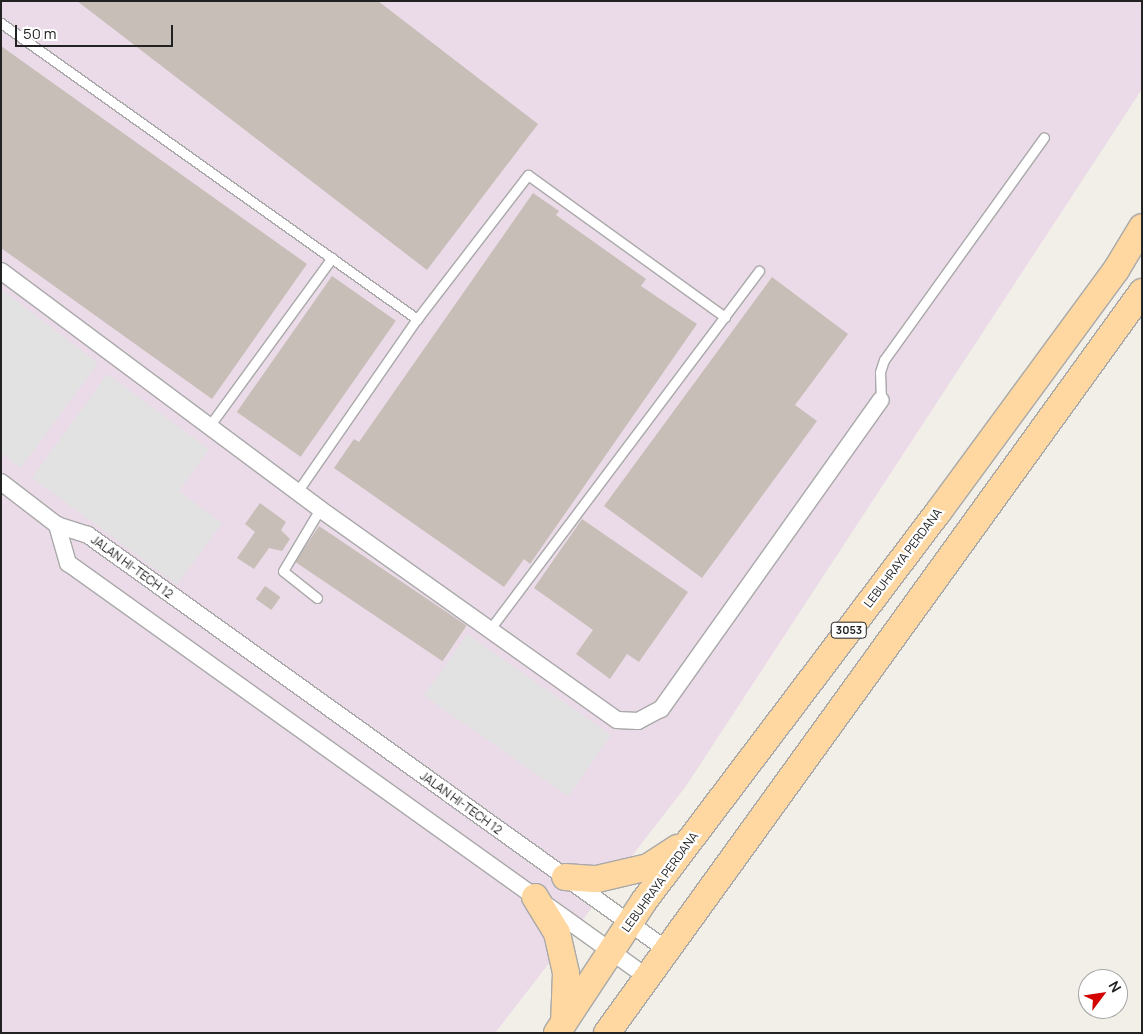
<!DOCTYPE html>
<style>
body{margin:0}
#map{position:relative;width:1143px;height:1034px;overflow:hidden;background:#f2efe8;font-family:Manrope,sans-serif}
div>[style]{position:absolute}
.industrial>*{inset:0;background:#ebdae8}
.parking>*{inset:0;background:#e2e2e2;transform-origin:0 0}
.building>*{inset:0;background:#c7bfb7;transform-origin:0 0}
.roads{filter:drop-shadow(1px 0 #a9a9a9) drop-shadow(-1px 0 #a9a9a9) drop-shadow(0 1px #a9a9a9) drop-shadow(0 -1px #a9a9a9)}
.lane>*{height:9px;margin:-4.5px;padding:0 4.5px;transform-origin:4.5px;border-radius:4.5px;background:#fff}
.street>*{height:16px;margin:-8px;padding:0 8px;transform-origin:8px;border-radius:8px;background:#fff}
.primary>*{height:26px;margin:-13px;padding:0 13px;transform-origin:13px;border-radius:13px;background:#ffd7a0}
span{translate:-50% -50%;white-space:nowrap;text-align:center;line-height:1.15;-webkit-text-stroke:4.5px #fff;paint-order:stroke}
.shield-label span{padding:1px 4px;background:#fff;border:1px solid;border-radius:4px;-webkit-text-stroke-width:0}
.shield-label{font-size:11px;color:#222;font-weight:700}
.street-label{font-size:12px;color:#222}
.frame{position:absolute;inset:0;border:2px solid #222;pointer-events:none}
.north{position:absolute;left:1078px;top:969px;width:50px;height:50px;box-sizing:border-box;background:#fff;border:1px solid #a7a7a7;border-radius:50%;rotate:59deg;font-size:14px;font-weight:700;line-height:20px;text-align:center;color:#222}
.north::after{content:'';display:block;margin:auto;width:18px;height:22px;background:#d30300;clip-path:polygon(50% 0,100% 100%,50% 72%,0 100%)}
.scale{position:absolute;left:15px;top:25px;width:158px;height:22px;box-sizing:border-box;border:2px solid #222;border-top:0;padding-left:6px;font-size:15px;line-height:18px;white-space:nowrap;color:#222;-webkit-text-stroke:4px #fff;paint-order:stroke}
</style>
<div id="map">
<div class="industrial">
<div style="clip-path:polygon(1px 1px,1142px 1px,1142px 89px,686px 786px,495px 1033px,1px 1033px)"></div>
</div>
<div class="parking">
<div style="clip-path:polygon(1px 289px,98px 363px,21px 468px,1px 453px)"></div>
<div style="clip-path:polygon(107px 374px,209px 449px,179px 491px,222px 523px,177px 585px,32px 478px)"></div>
<div style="left:467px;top:634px;width:176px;height:75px;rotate:35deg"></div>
</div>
<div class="building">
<div style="clip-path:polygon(77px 1px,378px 1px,538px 124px,427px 270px)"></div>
<div style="clip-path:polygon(1px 46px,307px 264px,212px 399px,1px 248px)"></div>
<div style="clip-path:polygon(533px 193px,559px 211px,556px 215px,646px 279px,641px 286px,697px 324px,530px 564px,524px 559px,504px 587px,334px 468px,354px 439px,359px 442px)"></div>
<div style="left:332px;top:276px;width:78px;height:166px;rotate:35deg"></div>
<div style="clip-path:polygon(772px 277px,848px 334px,795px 405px,817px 421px,702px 578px,604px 506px)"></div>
<div style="clip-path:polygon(260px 503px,286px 522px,281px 530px,290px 539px,282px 551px,269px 548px,254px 569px,237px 558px,255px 532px,245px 524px)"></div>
<div style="clip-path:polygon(582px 519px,688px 592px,639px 662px,627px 654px,610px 679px,576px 654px,593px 630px,534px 588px)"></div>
<div style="left:319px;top:526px;width:178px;height:43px;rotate:34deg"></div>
<div style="left:265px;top:586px;width:19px;height:16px;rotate:35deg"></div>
</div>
<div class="roads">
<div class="lane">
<div style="left:1px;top:23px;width:511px;rotate:35.43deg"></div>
<div style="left:881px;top:400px;width:28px;rotate:-92deg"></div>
<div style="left:880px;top:372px;width:13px;rotate:-72deg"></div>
<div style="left:884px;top:360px;width:274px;rotate:-54.3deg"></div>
<div style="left:210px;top:425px;width:207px;rotate:-53.9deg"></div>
<div style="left:297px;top:492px;width:211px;rotate:-55.3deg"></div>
<div style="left:417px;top:319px;width:182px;rotate:-52.4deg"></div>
<div style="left:528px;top:175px;width:243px;rotate:35.8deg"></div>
<div style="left:317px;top:598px;width:43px;rotate:-141.5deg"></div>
<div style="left:283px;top:571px;width:72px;rotate:-59.2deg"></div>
<div style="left:490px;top:629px;width:448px;rotate:-53.1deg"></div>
</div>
<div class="street">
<div style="left:1px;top:271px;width:398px;rotate:36.7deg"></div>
<div style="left:320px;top:509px;width:364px;rotate:35.4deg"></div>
<div style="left:617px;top:720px;width:21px;rotate:3deg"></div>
<div style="left:638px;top:721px;width:26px;rotate:-28deg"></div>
<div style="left:661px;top:709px;width:379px;rotate:-54.6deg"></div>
<div style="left:1px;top:482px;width:71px;rotate:37.5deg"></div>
<div style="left:57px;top:525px;width:33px;rotate:18deg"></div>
<div style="left:88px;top:535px;width:712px;rotate:35.63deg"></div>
<div style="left:57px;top:525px;width:40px;rotate:74deg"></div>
<div style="left:68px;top:563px;width:712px;rotate:35.57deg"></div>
</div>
<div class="primary">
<div style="left:565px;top:877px;width:32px;rotate:4deg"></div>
<div style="left:597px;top:879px;width:52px;rotate:-13.2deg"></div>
<div style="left:648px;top:867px;width:35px;rotate:-33deg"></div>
<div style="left:535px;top:897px;width:42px;rotate:58.6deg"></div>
<div style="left:557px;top:933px;width:41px;rotate:77.3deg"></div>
<div style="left:566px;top:973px;width:49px;rotate:92.3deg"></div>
<div style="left:557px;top:1033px;width:158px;rotate:-56.6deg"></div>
<div style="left:644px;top:901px;width:489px;rotate:-52.9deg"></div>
<div style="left:939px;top:511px;width:299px;rotate:-53.7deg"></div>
<div style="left:1116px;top:270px;width:50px;rotate:-58.8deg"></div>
<div style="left:607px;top:1033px;width:914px;rotate:-54.17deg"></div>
</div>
</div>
<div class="shield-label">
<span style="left:849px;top:630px">3053</span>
</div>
<div class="street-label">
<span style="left:903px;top:558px;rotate:-53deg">LEBUHRAYA PERDANA</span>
<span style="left:132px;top:567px;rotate:36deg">JALAN HI-TECH 12</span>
<span style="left:461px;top:803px;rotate:36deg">JALAN HI-TECH 12</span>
<span style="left:660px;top:882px;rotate:-54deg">LEBUHRAYA PERDANA</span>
</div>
<div class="frame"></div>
<div class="north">N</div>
<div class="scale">50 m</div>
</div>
